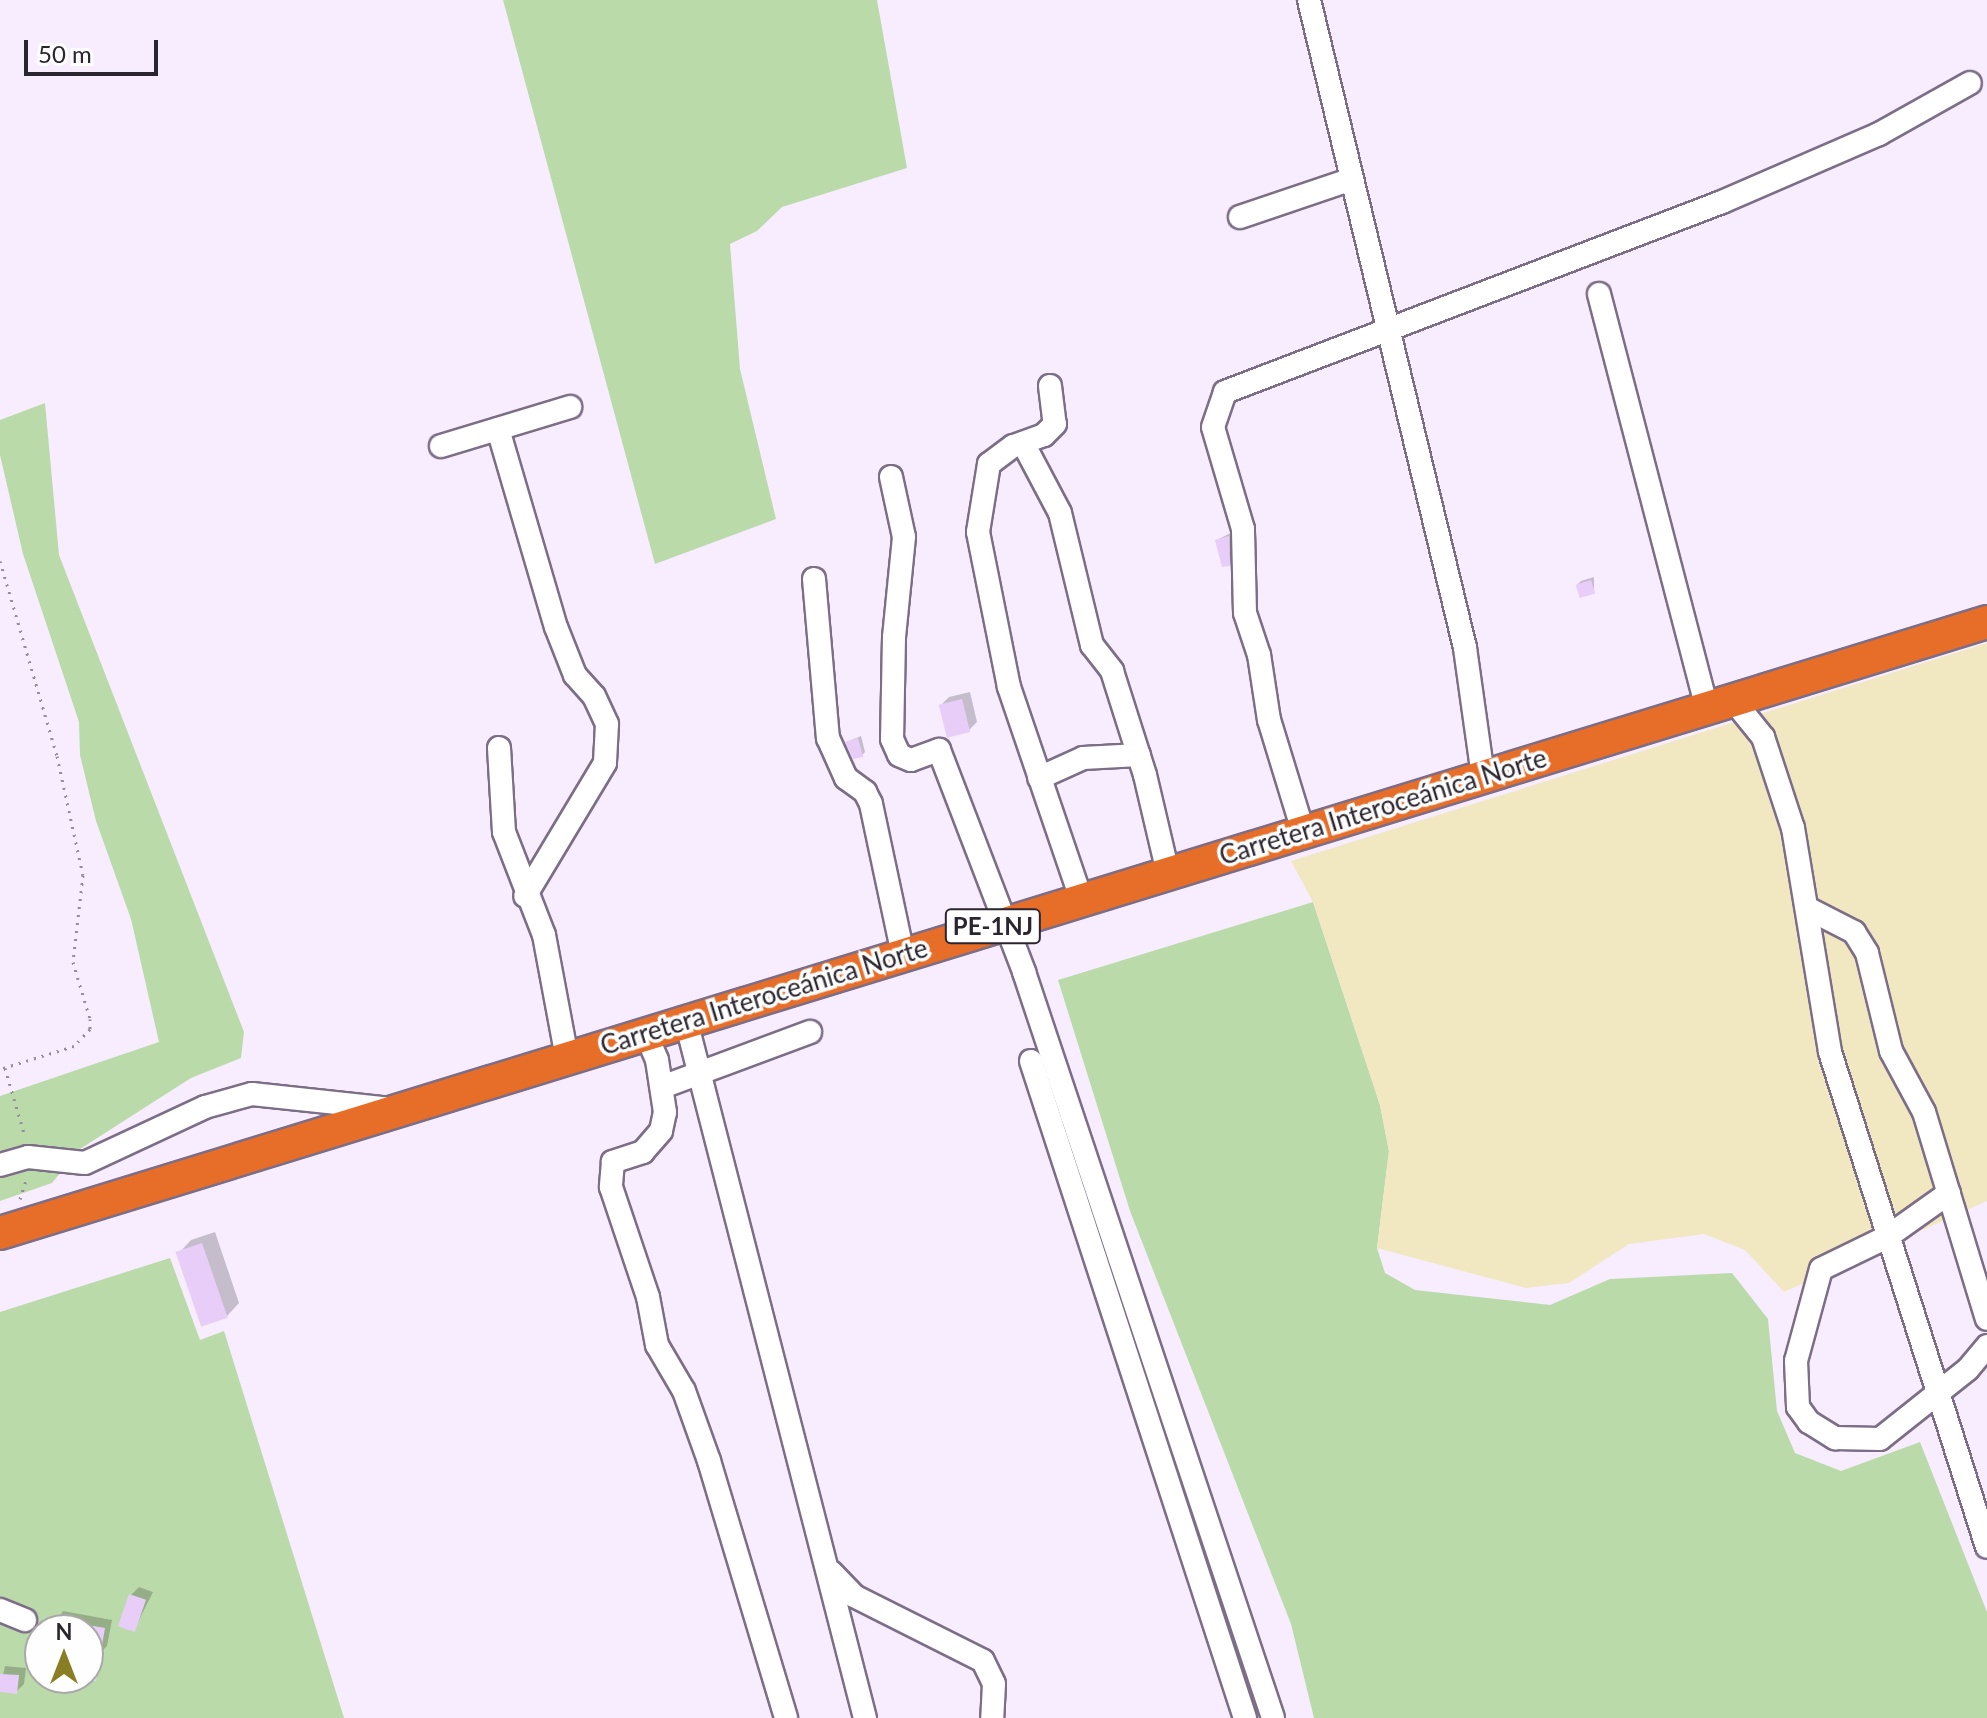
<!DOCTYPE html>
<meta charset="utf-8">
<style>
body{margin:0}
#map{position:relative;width:1987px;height:1718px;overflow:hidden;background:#f7edfe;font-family:Lato,sans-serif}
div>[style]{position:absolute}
.green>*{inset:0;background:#bbdaaa}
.sand>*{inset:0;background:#f1e8c2}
.shadow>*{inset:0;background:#0003}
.building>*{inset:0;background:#e8cdf9;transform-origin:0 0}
.path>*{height:3px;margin-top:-1.5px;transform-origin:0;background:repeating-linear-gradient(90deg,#948c99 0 2px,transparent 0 8px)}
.roads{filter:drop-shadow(2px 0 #7d6e87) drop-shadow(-2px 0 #7d6e87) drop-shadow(0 2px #7d6e87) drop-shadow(0 -2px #7d6e87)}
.minor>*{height:22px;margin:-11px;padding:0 11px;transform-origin:11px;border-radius:11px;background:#fff}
.highway>*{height:32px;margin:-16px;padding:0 16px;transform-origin:16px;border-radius:16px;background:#e76e29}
span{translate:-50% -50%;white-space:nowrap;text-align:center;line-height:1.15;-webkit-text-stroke:7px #fefefe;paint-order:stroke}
.shield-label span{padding:2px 6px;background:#fefefe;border:2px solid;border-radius:6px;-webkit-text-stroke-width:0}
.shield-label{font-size:24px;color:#2b252f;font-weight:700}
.street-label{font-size:26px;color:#2b252f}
.north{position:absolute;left:24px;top:1614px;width:80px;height:80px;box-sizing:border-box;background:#fefefe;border:2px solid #aaa7ab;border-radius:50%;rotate:0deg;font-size:22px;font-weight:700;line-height:32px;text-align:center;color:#2b252f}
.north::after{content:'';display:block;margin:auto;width:28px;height:36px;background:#8a7e25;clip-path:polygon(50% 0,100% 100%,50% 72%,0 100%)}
.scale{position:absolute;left:24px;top:40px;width:134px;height:36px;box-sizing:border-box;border:4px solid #2b252f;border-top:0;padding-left:10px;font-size:24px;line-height:28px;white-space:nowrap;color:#2b252f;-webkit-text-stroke:6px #fefefe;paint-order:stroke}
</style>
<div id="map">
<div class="green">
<div style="clip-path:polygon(503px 0,877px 0,907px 168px,782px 207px,757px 231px,730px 244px,740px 369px,776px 519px,655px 564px)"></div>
<div style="clip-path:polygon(45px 403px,59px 555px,244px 1032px,241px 1058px,191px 1078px,80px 1149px,52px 1183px,0 1201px,0 1096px,159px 1042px,131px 919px,96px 821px,80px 755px,79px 722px,23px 554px,0 455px,0 420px)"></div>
<div style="clip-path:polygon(1313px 902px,1380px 1105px,1389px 1151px,1377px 1248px,1385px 1273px,1415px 1290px,1550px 1305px,1610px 1279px,1732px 1273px,1768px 1319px,1777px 1411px,1795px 1453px,1841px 1471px,1920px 1442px,1987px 1612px,1987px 1718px,1314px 1718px,1291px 1624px,1130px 1211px,1058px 980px)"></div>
<div style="clip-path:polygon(evenodd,170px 1258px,200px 1340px,224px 1331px,344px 1718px,0 1718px,0 1312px,170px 1258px,40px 1630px,88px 1630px,88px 1678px,40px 1678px,40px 1630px)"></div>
</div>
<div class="sand">
<div style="clip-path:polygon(1987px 643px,1987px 1201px,1784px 1292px,1745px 1250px,1704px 1234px,1629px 1244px,1569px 1283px,1526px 1288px,1377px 1248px,1389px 1151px,1380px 1105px,1313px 902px,1291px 861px)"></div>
</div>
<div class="shadow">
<div style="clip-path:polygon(1236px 530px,1237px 556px,1229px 564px,1217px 540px)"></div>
<div style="clip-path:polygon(1594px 577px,1594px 591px,1577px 585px,1581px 581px)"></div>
<div style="clip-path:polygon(970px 692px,977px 722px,969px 730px,941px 705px,949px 697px)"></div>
<div style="clip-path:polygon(861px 736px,865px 752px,862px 755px,847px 742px)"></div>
<div style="clip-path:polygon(215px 1232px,239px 1303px,227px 1316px,179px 1253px,191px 1240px)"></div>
<div style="clip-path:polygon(139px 1587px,153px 1592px,134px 1630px,131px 1595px)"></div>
<div style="clip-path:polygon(63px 1611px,112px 1620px,107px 1646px,99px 1654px,88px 1654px,88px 1630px,53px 1630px)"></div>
<div style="clip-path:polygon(5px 1666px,26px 1668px,24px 1684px,16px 1692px,0 1690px)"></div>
</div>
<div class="building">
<div style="clip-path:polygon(1229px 536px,1230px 566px,1222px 567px,1215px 540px)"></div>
<div style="left:1591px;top:580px;width:14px;height:16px;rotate:73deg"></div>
<div style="left:962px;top:699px;width:34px;height:24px;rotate:76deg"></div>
<div style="clip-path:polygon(858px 738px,863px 757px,853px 759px,845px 742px)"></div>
<div style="left:202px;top:1243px;width:79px;height:28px;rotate:71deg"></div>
<div style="left:129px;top:1594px;width:18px;height:34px;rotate:19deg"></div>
<div style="clip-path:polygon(88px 1625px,105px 1628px,96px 1681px,88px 1680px)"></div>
<div style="clip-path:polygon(0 1674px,19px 1675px,17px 1694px,0 1692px)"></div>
</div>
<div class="path">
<div style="left:0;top:561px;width:203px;rotate:73.7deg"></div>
<div style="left:57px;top:756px;width:122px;rotate:77.7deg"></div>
<div style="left:83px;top:875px;width:88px;rotate:96.6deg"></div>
<div style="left:73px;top:962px;width:59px;rotate:73.4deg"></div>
<div style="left:90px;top:1019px;width:10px;rotate:90deg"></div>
<div style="left:90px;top:1029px;width:23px;rotate:133deg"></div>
<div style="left:74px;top:1046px;width:77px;rotate:162.7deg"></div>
<div style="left:5px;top:1068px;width:72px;rotate:73.8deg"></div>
<div style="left:20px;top:1199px;width:20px;rotate:-72deg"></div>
</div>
<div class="roads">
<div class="minor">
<div style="left:1309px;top:0;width:667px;rotate:76.46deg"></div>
<div style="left:1465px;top:648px;width:129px;rotate:82deg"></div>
<div style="left:1240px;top:217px;width:118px;rotate:-18.7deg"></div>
<div style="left:1599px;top:294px;width:428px;rotate:75.4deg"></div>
<div style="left:1050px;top:386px;width:38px;rotate:83deg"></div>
<div style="left:1055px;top:424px;width:16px;rotate:135deg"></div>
<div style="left:1044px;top:435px;width:33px;rotate:160deg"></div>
<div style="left:1013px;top:446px;width:30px;rotate:143deg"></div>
<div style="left:989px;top:464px;width:69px;rotate:99.2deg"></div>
<div style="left:978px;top:532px;width:158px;rotate:78.7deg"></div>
<div style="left:1009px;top:687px;width:224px;rotate:71.2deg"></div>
<div style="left:498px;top:429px;width:206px;rotate:73.7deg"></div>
<div style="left:556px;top:627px;width:52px;rotate:68.4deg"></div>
<div style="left:575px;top:675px;width:28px;rotate:48deg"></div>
<div style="left:594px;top:696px;width:31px;rotate:65deg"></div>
<div style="left:607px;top:724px;width:39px;rotate:93deg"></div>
<div style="left:605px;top:763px;width:155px;rotate:121deg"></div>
<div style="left:1023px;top:443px;width:79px;rotate:62.1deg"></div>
<div style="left:1060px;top:513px;width:136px;rotate:76.4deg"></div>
<div style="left:1092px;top:645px;width:33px;rotate:52deg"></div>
<div style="left:1112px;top:671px;width:109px;rotate:72.4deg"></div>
<div style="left:1145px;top:775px;width:101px;rotate:76.8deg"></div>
<div style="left:441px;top:446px;width:135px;rotate:-16.8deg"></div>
<div style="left:891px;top:477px;width:61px;rotate:77.8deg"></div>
<div style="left:904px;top:537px;width:100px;rotate:95.7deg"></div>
<div style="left:894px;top:637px;width:102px;rotate:91.1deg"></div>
<div style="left:892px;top:739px;width:17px;rotate:66deg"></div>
<div style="left:899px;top:755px;width:13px;rotate:23deg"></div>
<div style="left:911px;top:760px;width:30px;rotate:-20deg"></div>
<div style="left:939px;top:750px;width:238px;rotate:69deg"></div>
<div style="left:1024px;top:972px;width:786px;rotate:71.54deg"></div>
<div style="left:814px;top:579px;width:160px;rotate:85deg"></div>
<div style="left:828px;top:738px;width:44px;rotate:65.8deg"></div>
<div style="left:846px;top:778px;width:24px;rotate:36deg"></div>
<div style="left:865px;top:792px;width:13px;rotate:63deg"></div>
<div style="left:871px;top:804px;width:153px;rotate:78deg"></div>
<div style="left:1733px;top:700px;width:48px;rotate:51deg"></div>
<div style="left:1763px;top:737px;width:96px;rotate:71.8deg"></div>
<div style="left:1793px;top:828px;width:227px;rotate:80.6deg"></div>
<div style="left:1830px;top:1052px;width:519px;rotate:72.4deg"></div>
<div style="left:499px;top:748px;width:84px;rotate:86.6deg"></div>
<div style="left:504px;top:832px;width:110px;rotate:68.8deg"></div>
<div style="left:544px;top:935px;width:125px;rotate:79.4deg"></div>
<div style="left:1039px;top:778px;width:48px;rotate:-24.4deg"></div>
<div style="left:1083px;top:758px;width:56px;rotate:-3.1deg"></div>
<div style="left:1303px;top:831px;width:116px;rotate:-107deg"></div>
<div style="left:1269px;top:720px;width:66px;rotate:-98.7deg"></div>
<div style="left:1259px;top:655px;width:44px;rotate:-108.4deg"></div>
<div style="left:1245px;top:613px;width:84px;rotate:-91.4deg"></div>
<div style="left:1243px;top:529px;width:106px;rotate:-106.4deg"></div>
<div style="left:1213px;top:427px;width:37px;rotate:-71deg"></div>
<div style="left:1225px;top:392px;width:532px;rotate:-20.92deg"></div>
<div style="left:1722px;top:202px;width:171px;rotate:-23.4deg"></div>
<div style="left:1879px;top:134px;width:104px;rotate:-29.3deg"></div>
<div style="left:1809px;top:909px;width:51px;rotate:27.1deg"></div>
<div style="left:1854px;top:932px;width:25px;rotate:58deg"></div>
<div style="left:1867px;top:953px;width:101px;rotate:76.2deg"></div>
<div style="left:1891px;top:1051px;width:69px;rotate:61.6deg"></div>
<div style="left:1924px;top:1112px;width:216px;rotate:73.1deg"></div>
<div style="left:686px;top:1021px;width:720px;rotate:75.6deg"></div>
<div style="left:646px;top:1034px;width:28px;rotate:67deg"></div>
<div style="left:657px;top:1060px;width:53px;rotate:81.3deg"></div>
<div style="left:665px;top:1112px;width:19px;rotate:102deg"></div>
<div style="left:661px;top:1131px;width:28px;rotate:131deg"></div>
<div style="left:643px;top:1152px;width:32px;rotate:162deg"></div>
<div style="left:613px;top:1162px;width:25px;rotate:95deg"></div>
<div style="left:611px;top:1187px;width:116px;rotate:71.4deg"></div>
<div style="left:648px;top:1297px;width:49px;rotate:79.4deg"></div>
<div style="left:657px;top:1345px;width:53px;rotate:59.6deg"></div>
<div style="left:684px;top:1391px;width:74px;rotate:70.3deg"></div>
<div style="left:709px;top:1461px;width:268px;rotate:73.3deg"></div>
<div style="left:1031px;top:1061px;width:691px;rotate:71.96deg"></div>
<div style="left:662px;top:1087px;width:158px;rotate:-20.4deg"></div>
<div style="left:0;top:1165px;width:29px;rotate:-16deg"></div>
<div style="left:28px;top:1157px;width:57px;rotate:6deg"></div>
<div style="left:85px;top:1163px;width:132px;rotate:-25deg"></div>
<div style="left:205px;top:1107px;width:49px;rotate:-15.5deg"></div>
<div style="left:252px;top:1094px;width:142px;rotate:6.1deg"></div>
<div style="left:1949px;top:1193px;width:76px;rotate:144.6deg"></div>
<div style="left:1887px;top:1237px;width:73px;rotate:154.1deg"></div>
<div style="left:1821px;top:1269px;width:95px;rotate:105.2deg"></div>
<div style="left:1796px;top:1361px;width:46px;rotate:87.5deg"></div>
<div style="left:1798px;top:1407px;width:19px;rotate:54deg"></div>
<div style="left:1809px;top:1422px;width:31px;rotate:32deg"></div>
<div style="left:1835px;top:1438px;width:45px;rotate:1.3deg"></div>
<div style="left:1880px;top:1439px;width:112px;rotate:-38.5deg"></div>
<div style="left:1968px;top:1369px;width:30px;rotate:-50deg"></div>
<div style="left:831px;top:1572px;width:33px;rotate:46deg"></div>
<div style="left:854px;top:1596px;width:144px;rotate:26.7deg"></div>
<div style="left:983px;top:1661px;width:25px;rotate:64deg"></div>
<div style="left:994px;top:1684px;width:34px;rotate:93deg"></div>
<div style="left:0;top:1610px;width:27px;rotate:22deg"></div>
</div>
<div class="highway">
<div style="left:0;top:1233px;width:2079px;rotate:-17.09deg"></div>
</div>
</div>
<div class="shield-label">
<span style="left:993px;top:926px">PE-1NJ</span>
</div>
<div class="street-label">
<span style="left:1383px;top:807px;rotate:-17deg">Carretera Interoceánica Norte</span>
<span style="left:764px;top:997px;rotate:-17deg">Carretera Interoceánica Norte</span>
</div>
<div class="north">N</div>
<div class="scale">50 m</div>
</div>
